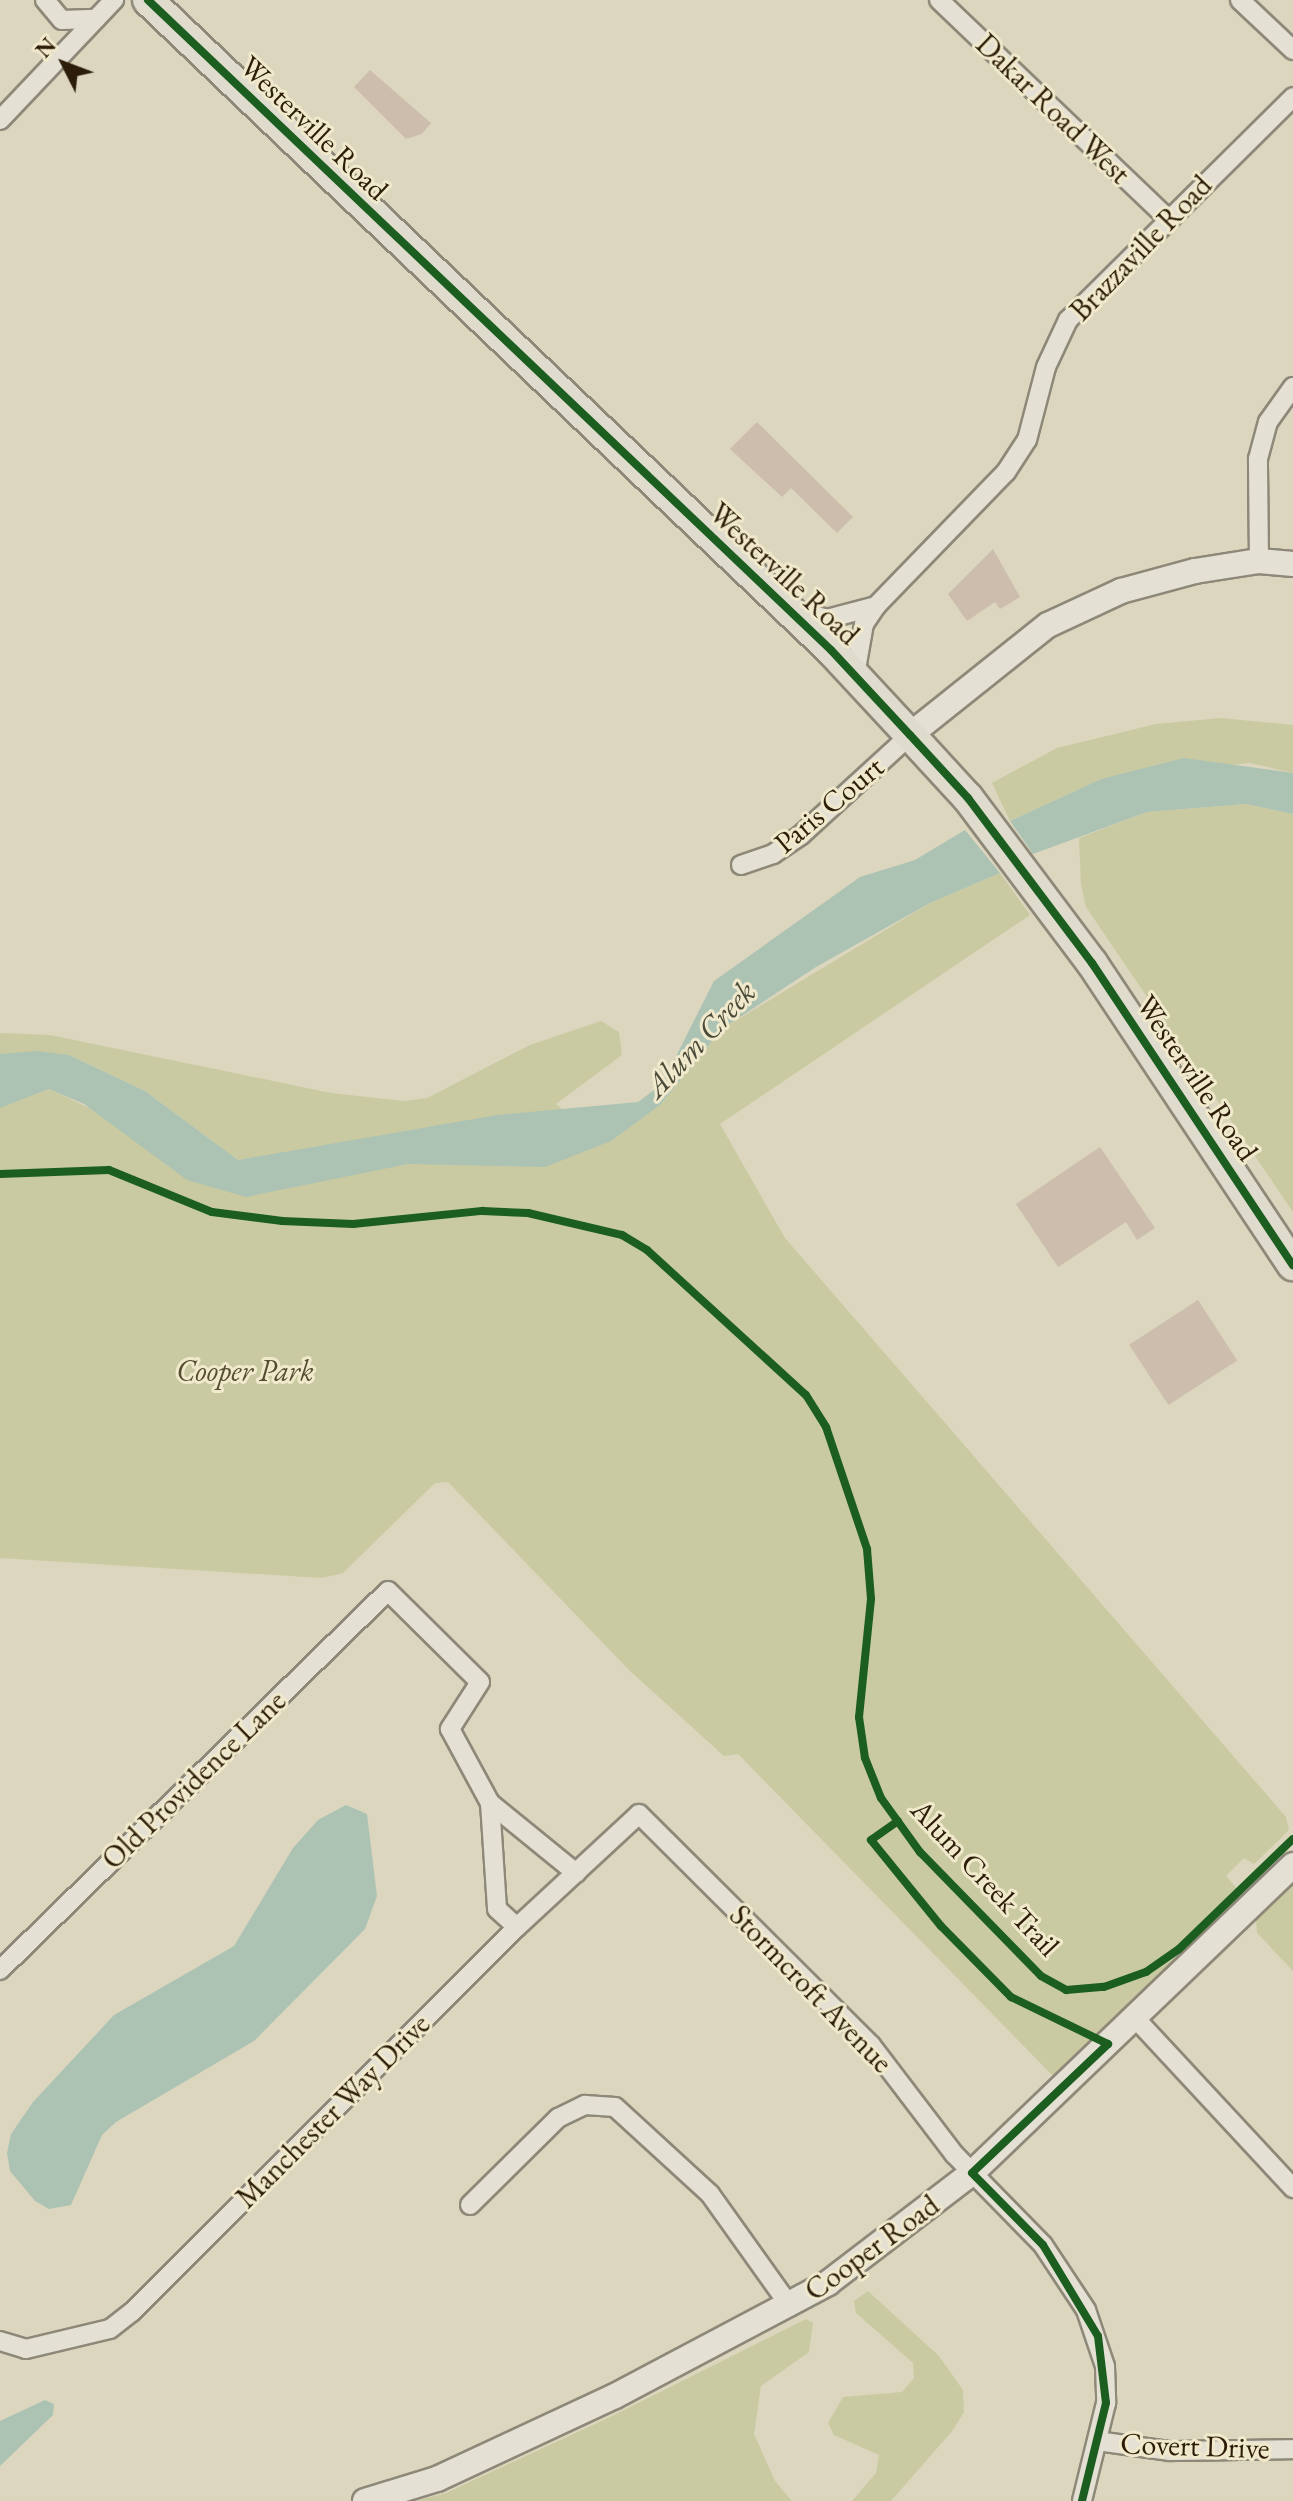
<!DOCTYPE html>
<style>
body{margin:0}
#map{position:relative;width:1293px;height:2501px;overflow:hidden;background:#dcd6be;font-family:"EB Garamond",serif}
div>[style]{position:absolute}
.green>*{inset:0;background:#c9caa1}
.water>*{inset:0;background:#acc3b4}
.building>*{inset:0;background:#ccbdac;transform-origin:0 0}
.roads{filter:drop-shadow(2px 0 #8d8878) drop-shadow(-2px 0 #8d8878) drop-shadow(0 2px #8d8878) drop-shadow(0 -2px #8d8878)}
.minor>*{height:18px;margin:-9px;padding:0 9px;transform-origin:9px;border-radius:9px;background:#e4e0d4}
.tertiary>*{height:24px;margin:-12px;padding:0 12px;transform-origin:12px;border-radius:12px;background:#e4e0d4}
.primary>*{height:30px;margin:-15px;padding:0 15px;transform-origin:15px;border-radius:15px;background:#dfdbcd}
.cycleway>*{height:8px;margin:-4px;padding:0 4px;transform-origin:4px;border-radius:4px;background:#1b5e20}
span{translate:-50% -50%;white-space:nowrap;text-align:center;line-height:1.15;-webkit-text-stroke:6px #f1e9cc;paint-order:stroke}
.street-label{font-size:30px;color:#2b1d08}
.park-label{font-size:30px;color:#564e2f;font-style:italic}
.water-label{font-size:32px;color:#4c4c3a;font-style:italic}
.north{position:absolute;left:24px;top:24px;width:80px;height:80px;-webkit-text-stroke:6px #f1e9cc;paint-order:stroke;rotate:312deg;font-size:22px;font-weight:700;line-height:32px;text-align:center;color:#2b1d08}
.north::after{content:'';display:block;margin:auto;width:28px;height:36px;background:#2b1d08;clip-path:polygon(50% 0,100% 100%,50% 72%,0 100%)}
</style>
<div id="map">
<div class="green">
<div style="clip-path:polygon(1221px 718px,1293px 725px,1293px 773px,1250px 763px,1101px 779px,1010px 821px,992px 783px,1057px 748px,1156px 724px)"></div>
<div style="clip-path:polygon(1246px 804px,1293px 814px,1293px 1212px,1086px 907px,1081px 885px,1079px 838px,1147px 812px)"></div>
<div style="clip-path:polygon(1000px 873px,1030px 915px,720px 1124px,785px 1238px,1286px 1817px,1289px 1830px,1254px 1864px,1244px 1858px,1226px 1876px,1244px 1897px,1055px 2078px,738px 1754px,724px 1756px,629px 1670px,448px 1482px,435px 1483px,343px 1573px,322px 1578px,0 1558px,0 1085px,34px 1095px,49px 1089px,222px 1171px,527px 1113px,238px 1160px,145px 1091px,69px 1055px,0 1054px,0 1033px,50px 1035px,331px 1093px,404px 1101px,427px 1098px,530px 1045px,601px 1021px,619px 1032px,622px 1055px,556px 1104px,601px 1145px,660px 1105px,722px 1029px,930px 903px)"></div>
<div style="clip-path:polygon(1293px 1885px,1293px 1971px,1257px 1933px,1256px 1920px)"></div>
<div style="clip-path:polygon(868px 2291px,939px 2356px,963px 2390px,964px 2412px,953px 2430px,891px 2501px,852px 2501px,876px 2473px,879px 2455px,834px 2435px,828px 2423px,843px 2397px,902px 2392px,914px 2378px,913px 2363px,856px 2313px,854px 2301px)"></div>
<div style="clip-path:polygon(806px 2319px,813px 2323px,809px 2352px,761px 2386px,754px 2434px,775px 2481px,792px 2501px,415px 2501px,446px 2493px,610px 2417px)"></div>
</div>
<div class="water">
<div style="clip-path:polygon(1184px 758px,1293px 773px,1293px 814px,1246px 804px,1147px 812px,1033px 854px,1010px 821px,1101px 779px)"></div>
<div style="clip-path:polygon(965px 830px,1000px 873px,930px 903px,816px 967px,722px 1029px,660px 1105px,611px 1141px,545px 1167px,408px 1164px,246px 1197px,187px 1180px,84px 1104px,49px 1089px,0 1108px,0 1054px,37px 1051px,69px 1055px,145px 1091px,238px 1160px,497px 1115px,638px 1102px,662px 1084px,714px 981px,860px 877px,915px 860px)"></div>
<div style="clip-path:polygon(346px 1805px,367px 1814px,377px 1896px,365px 1929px,254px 2041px,116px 2122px,102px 2135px,71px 2205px,49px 2209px,35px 2201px,10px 2171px,7px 2153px,11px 2134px,33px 2102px,114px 2015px,234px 1946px,293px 1848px,318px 1820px)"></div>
<div style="clip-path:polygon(45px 2400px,54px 2404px,53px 2415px,0 2466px,0 2421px)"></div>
</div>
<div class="building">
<div style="clip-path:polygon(370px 70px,431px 123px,422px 134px,406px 139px,354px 87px)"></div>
<div style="clip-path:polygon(757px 422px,853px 517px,837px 533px,791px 488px,782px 497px,730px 449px)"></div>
<div style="clip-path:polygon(993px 549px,1020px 597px,1000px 609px,995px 602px,967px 621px,948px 594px)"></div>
<div style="clip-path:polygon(1100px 1147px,1155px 1228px,1137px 1240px,1126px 1222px,1058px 1267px,1016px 1204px)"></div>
<div style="left:1198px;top:1300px;width:72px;height:82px;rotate:57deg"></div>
</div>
<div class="roads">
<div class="minor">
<div style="left:45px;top:0;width:26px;rotate:50deg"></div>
<div style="left:62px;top:20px;width:34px;rotate:-2deg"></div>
<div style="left:939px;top:0;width:315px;rotate:43.7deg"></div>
<div style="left:1240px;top:0;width:73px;rotate:43.3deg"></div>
<div style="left:0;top:120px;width:166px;rotate:-46.5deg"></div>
<div style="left:1259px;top:561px;width:102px;rotate:-90.6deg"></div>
<div style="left:1258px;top:459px;width:38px;rotate:-75deg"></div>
<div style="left:1268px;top:422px;width:43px;rotate:-54.5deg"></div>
<div style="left:794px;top:610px;width:34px;rotate:15deg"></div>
<div style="left:827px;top:619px;width:51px;rotate:-14.9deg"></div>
<div style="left:855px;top:675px;width:52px;rotate:-80deg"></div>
<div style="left:864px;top:624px;width:22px;rotate:-56deg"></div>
<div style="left:876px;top:606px;width:187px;rotate:-45.9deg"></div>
<div style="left:1006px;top:472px;width:38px;rotate:-57deg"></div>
<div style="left:1027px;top:440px;width:75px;rotate:-75.4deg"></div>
<div style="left:1046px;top:367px;width:52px;rotate:-64.9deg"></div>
<div style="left:1068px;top:320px;width:317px;rotate:-44.7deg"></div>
<div style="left:741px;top:865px;width:34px;rotate:-19deg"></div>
<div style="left:773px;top:854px;width:34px;rotate:-34deg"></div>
<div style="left:801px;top:835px;width:148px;rotate:-42.5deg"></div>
<div style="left:490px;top:1803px;width:106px;rotate:86.2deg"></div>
<div style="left:497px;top:1909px;width:27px;rotate:42deg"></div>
<div style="left:0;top:1970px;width:542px;rotate:-44.33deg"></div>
<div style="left:388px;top:1591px;width:129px;rotate:44.7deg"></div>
<div style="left:480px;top:1682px;width:56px;rotate:122.6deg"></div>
<div style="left:450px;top:1729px;width:84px;rotate:61.6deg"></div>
<div style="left:490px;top:1803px;width:111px;rotate:39.1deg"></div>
<div style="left:1136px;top:2019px;width:231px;rotate:47.1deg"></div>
<div style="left:470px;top:2205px;width:124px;rotate:-44.7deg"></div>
<div style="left:558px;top:2118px;width:30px;rotate:-26deg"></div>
<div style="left:585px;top:2105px;width:30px;rotate:4deg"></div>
<div style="left:615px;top:2107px;width:129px;rotate:42.5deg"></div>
<div style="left:710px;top:2194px;width:138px;rotate:54.5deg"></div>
<div style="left:0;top:2341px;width:27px;rotate:17deg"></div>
<div style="left:26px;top:2349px;width:86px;rotate:-13.4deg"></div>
<div style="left:110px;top:2329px;width:28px;rotate:-38deg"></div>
<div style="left:132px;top:2312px;width:544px;rotate:-45deg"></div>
<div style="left:517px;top:1927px;width:166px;rotate:-42.8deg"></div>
<div style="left:639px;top:1814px;width:327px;rotate:44.9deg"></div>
<div style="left:871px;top:2045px;width:137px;rotate:52.7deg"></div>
<div style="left:954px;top:2154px;width:127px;rotate:45.6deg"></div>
<div style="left:1043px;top:2245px;width:78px;rotate:56.5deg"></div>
<div style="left:1086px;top:2310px;width:59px;rotate:71.3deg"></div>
<div style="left:1105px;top:2366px;width:37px;rotate:88deg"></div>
<div style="left:1106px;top:2403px;width:101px;rotate:103.8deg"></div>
<div style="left:1097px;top:2441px;width:74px;rotate:7.8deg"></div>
<div style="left:1170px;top:2451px;width:123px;rotate:-0.9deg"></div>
</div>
<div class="tertiary">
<div style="left:910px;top:735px;width:176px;rotate:-38.6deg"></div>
<div style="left:1048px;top:625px;width:81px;rotate:-25deg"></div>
<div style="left:1121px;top:591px;width:77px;rotate:-15.1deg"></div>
<div style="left:1195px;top:571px;width:65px;rotate:-8.9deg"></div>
<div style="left:1259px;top:561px;width:34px;rotate:5deg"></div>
<div style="left:365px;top:2501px;width:75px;rotate:-17deg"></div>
<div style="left:437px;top:2479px;width:196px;rotate:-25deg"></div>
<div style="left:615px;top:2396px;width:241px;rotate:-27.9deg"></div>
<div style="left:828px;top:2283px;width:181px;rotate:-37.4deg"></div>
<div style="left:972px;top:2173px;width:445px;rotate:-43.8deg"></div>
</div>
<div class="primary">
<div style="left:148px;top:0;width:943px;rotate:43.58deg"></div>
<div style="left:831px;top:650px;width:116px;rotate:47.1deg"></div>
<div style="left:910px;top:735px;width:86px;rotate:47.4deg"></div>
<div style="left:968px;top:798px;width:206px;rotate:53.1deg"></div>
<div style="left:1092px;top:963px;width:363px;rotate:56.4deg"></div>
</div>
</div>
<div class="cycleway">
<div style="left:148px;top:0;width:943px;rotate:43.58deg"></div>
<div style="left:831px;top:650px;width:116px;rotate:47.1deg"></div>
<div style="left:910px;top:735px;width:86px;rotate:47.4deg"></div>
<div style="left:968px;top:798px;width:206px;rotate:53.1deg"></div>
<div style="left:1092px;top:963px;width:363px;rotate:56.4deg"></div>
<div style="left:0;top:1174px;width:109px;rotate:-2.1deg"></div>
<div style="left:109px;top:1170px;width:111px;rotate:22.2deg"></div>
<div style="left:212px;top:1212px;width:71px;rotate:7.3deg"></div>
<div style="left:282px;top:1221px;width:71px;rotate:2.4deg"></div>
<div style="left:353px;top:1224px;width:130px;rotate:-5.8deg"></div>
<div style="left:482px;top:1211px;width:46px;rotate:2.5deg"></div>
<div style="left:528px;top:1213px;width:97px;rotate:13.2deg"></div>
<div style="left:622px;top:1235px;width:29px;rotate:31deg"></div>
<div style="left:647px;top:1250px;width:215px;rotate:42.4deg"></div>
<div style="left:806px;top:1395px;width:38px;rotate:58deg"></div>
<div style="left:826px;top:1427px;width:129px;rotate:71.4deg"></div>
<div style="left:867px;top:1549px;width:50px;rotate:85.4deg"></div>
<div style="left:871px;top:1599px;width:119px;rotate:95.8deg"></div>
<div style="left:859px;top:1717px;width:41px;rotate:81.7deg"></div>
<div style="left:865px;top:1758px;width:43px;rotate:68.2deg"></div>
<div style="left:881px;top:1798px;width:67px;rotate:54.2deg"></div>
<div style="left:920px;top:1852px;width:173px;rotate:45.7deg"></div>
<div style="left:1041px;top:1976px;width:29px;rotate:29deg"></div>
<div style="left:1066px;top:1990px;width:38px;rotate:-5deg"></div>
<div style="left:1104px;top:1987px;width:45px;rotate:-19.7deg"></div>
<div style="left:1146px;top:1972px;width:40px;rotate:-34.9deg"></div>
<div style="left:1179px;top:1949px;width:158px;rotate:-44deg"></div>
<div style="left:898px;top:1821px;width:33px;rotate:145deg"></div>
<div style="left:871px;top:1840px;width:111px;rotate:50.9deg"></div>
<div style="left:941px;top:1926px;width:100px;rotate:45.4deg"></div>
<div style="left:1011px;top:1997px;width:108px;rotate:25.9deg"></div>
<div style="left:1108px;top:2044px;width:187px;rotate:136.5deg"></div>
<div style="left:972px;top:2173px;width:101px;rotate:45.4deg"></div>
<div style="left:1043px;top:2245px;width:106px;rotate:58.9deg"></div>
<div style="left:1098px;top:2336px;width:67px;rotate:83.2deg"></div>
<div style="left:1106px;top:2403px;width:101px;rotate:103.8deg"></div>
</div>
<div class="street-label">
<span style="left:1053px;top:109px;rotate:44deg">Dakar Road West</span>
<span style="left:314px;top:128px;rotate:44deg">Westerville Road</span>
<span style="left:1141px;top:248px;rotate:-46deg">Brazzaville Road</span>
<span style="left:784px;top:574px;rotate:43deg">Westerville Road</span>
<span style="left:829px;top:805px;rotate:-40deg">Paris Court</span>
<span style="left:1197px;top:1078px;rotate:56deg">Westerville Road</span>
<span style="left:194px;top:1780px;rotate:-44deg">Old Providence Lane</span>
<span style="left:985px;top:1878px;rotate:47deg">Alum Creek Trail</span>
<span style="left:811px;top:1989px;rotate:46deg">Stormcroft Avenue</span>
<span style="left:333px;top:2111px;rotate:-45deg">Manchester Way Drive</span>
<span style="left:872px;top:2248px;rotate:-36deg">Cooper Road</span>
<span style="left:1195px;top:2446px;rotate:2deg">Covert Drive</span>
</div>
<div class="park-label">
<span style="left:245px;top:1371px">Cooper Park</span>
</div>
<div class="water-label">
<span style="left:700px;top:1039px;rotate:-47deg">Alum Creek</span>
</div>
<div class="north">N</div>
</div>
